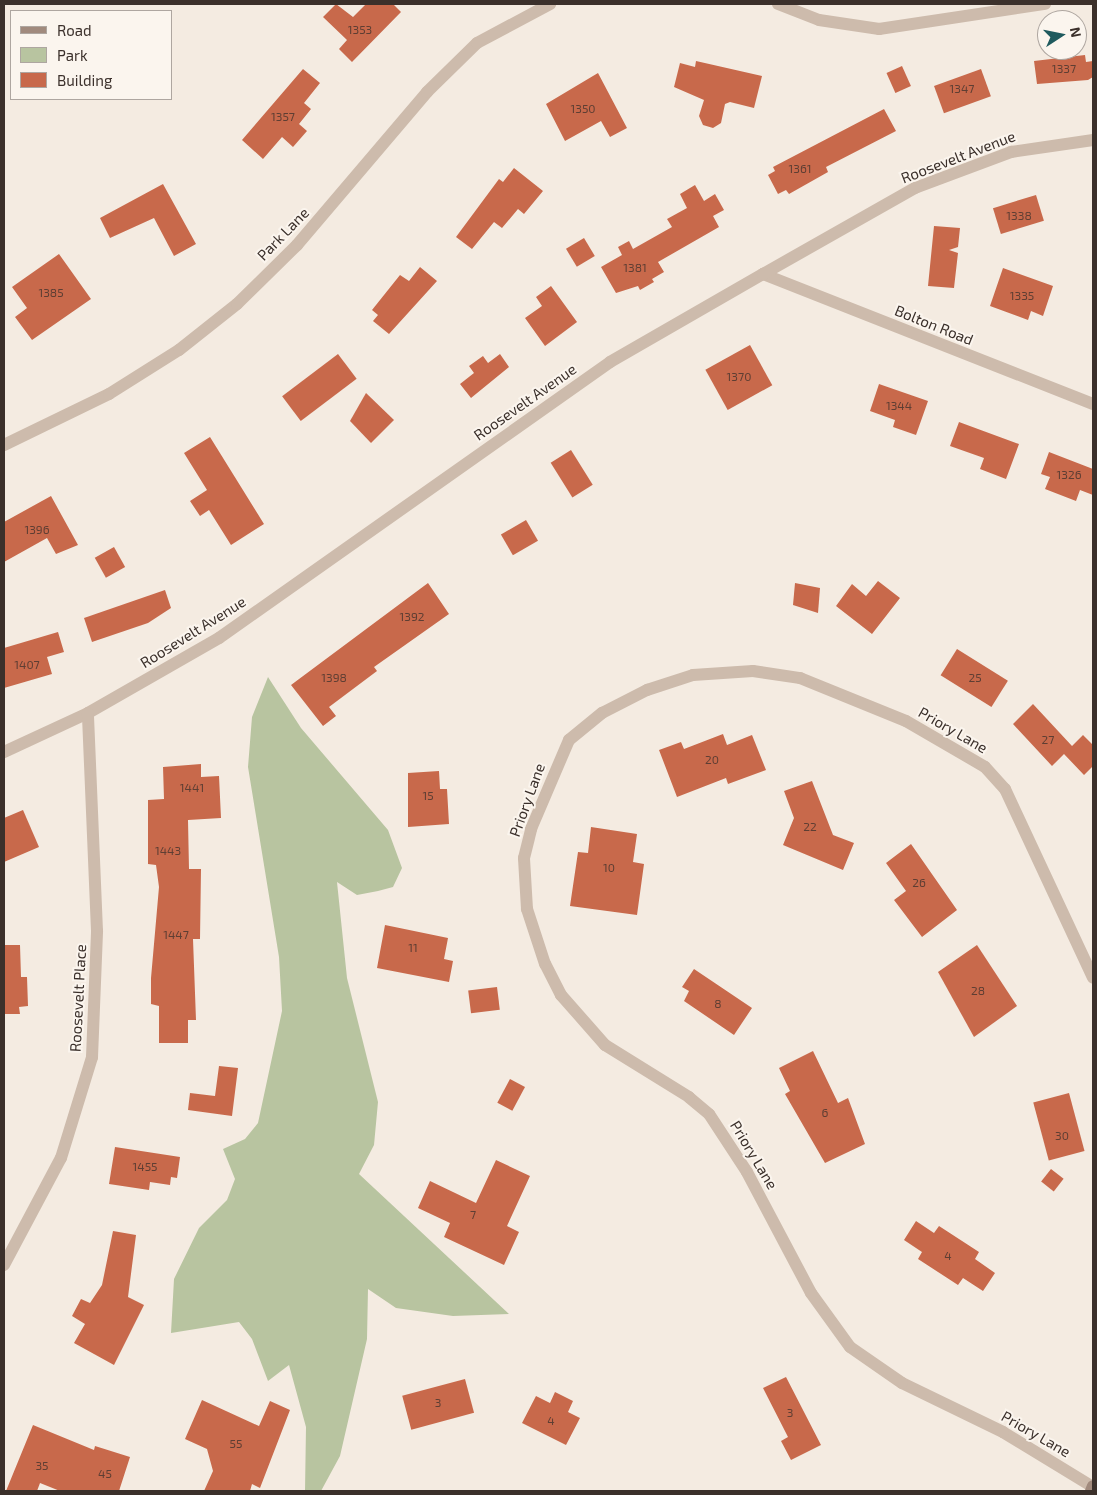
<!DOCTYPE html>
<style>
body{margin:0}
#map{position:relative;width:1097px;height:1495px;overflow:hidden;background:#f4ebe1;font-family:"Exo 2",sans-serif}
div>[style]{position:absolute}
.green>*{inset:0;background:#b8c4a0}
.building>*{inset:0;background:#c8694b;transform-origin:0 0}
.street>*{height:12px;margin:-6px;padding:0 6px;transform-origin:6px;border-radius:6px;background:#cdbbac}
.secondary>*{height:12px;margin:-6px;padding:0 6px;transform-origin:6px;border-radius:6px;background:#a18a7d}
span{translate:-50% -50%;white-space:nowrap;text-align:center;line-height:1.15;-webkit-text-stroke:4px #fbf5ee;paint-order:stroke}
.number-label{font-size:12px;color:#5e3e33}
.number-label span{-webkit-text-stroke-width:0}
.street-label{font-size:15px;color:#3b302b}
.frame{position:absolute;inset:0;border:5px solid #3b302b;pointer-events:none}
.legend{position:absolute;left:10px;top:10px;width:162px;height:90px;box-sizing:border-box;background:#fbf5ee;border:1px solid #aea6a0;margin:0;padding:6px 9px;list-style:none;font-size:15px;color:#3b302b}
.legend li{display:flex;align-items:center;gap:10px;height:25px}
.legend b{width:25px;border:1px solid #aea6a0}
.north{position:absolute;left:1037px;top:10px;width:50px;height:50px;box-sizing:border-box;background:#fbf5ee;border:1px solid #aea6a0;border-radius:50%;rotate:79deg;font-size:14px;font-weight:700;line-height:20px;text-align:center;color:#3b302b}
.north::after{content:'';display:block;margin:auto;width:18px;height:22px;background:#1f5a5e;clip-path:polygon(50% 0,100% 100%,50% 72%,0 100%)}
</style>
<div id="map">
<div class="green">
<div style="clip-path:polygon(268px 677px,301px 728px,388px 830px,402px 868px,393px 887px,378px 891px,357px 895px,337px 882px,347px 978px,378px 1102px,374px 1145px,359px 1174px,509px 1314px,453px 1316px,396px 1308px,368px 1289px,367px 1339px,340px 1456px,321px 1491px,305px 1491px,306px 1427px,289px 1365px,268px 1381px,252px 1339px,239px 1322px,171px 1333px,174px 1279px,199px 1228px,227px 1200px,235px 1179px,223px 1149px,245px 1139px,258px 1123px,282px 1011px,279px 957px,248px 767px,252px 717px)"></div>
</div>
<div class="building">
<div style="clip-path:polygon(336px 4px,353px 17px,366px 4px,393px 4px,401px 12px,352px 62px,339px 49px,347px 40px,323px 17px)"></div>
<div style="clip-path:polygon(1085px 55px,1086px 62px,1093px 61px,1093px 77px,1088px 80px,1037px 84px,1034px 61px)"></div>
<div style="clip-path:polygon(696px 61px,762px 76px,754px 108px,730px 102px,725px 104px,721px 123px,713px 128px,703px 125px,699px 116px,704px 100px,674px 87px,680px 63px,695px 67px)"></div>
<div style="left:902px;top:66px;width:22px;height:17px;rotate:66deg"></div>
<div style="clip-path:polygon(303px 69px,320px 83px,304px 103px,311px 109px,299px 124px,307px 131px,293px 147px,282px 137px,263px 159px,242px 140px)"></div>
<div style="left:981px;top:69px;width:29px;height:50px;rotate:70deg"></div>
<div style="clip-path:polygon(598px 73px,627px 128px,610px 137px,601px 121px,565px 141px,546px 104px)"></div>
<div style="clip-path:polygon(884px 109px,896px 131px,826px 167px,828px 172px,789px 194px,786px 190px,778px 194px,768px 175px,775px 171px,773px 167px)"></div>
<div style="clip-path:polygon(514px 168px,543px 191px,524px 214px,518px 209px,502px 228px,494px 222px,472px 249px,456px 237px,499px 179px,503px 182px)"></div>
<div style="clip-path:polygon(163px 184px,196px 244px,174px 256px,154px 218px,110px 238px,100px 218px)"></div>
<div style="clip-path:polygon(695px 185px,704px 201px,715px 194px,724px 210px,713px 216px,719px 227px,658px 262px,664px 272px,652px 279px,654px 282px,640px 290px,638px 286px,616px 293px,601px 267px,622px 255px,618px 247px,629px 241px,633px 249px,672px 227px,667px 219px,687px 208px,680px 194px)"></div>
<div style="left:1036px;top:195px;width:27px;height:45px;rotate:73deg"></div>
<div style="clip-path:polygon(934px 226px,960px 228px,958px 247px,949px 250px,958px 253px,954px 288px,928px 286px)"></div>
<div style="left:584px;top:238px;width:21px;height:21px;rotate:59deg"></div>
<div style="clip-path:polygon(59px 254px,91px 299px,32px 340px,15px 317px,27px 308px,12px 287px)"></div>
<div style="clip-path:polygon(420px 267px,437px 281px,389px 334px,373px 321px,378px 315px,372px 310px,400px 275px,409px 281px)"></div>
<div style="clip-path:polygon(1003px 268px,1053px 286px,1043px 316px,1031px 311px,1028px 320px,990px 306px)"></div>
<div style="clip-path:polygon(551px 286px,577px 322px,545px 346px,525px 318px,542px 306px,536px 297px)"></div>
<div style="left:750px;top:345px;width:46px;height:51px;rotate:61deg"></div>
<div style="left:338px;top:354px;width:31px;height:70px;rotate:53deg"></div>
<div style="clip-path:polygon(500px 354px,509px 367px,471px 398px,460px 384px,474px 373px,469px 366px,483px 356px,488px 363px)"></div>
<div style="clip-path:polygon(879px 384px,928px 401px,916px 435px,893px 427px,895px 420px,870px 411px)"></div>
<div style="clip-path:polygon(366px 393px,394px 420px,371px 443px,350px 421px)"></div>
<div style="clip-path:polygon(959px 422px,1019px 444px,1006px 479px,980px 469px,984px 458px,950px 446px)"></div>
<div style="clip-path:polygon(210px 437px,264px 524px,231px 545px,209px 510px,200px 516px,190px 501px,207px 490px,184px 453px)"></div>
<div style="left:571px;top:450px;width:41px;height:24px;rotate:58deg"></div>
<div style="clip-path:polygon(1049px 452px,1093px 469px,1093px 495px,1080px 490px,1076px 501px,1045px 489px,1050px 477px,1041px 474px)"></div>
<div style="clip-path:polygon(51px 496px,78px 545px,56px 554px,47px 538px,4px 562px,4px 522px)"></div>
<div style="left:526px;top:520px;width:24px;height:29px;rotate:60deg"></div>
<div style="left:114px;top:547px;width:23px;height:22px;rotate:61deg"></div>
<div style="clip-path:polygon(878px 581px,900px 598px,872px 634px,836px 606px,852px 584px,866px 596px)"></div>
<div style="clip-path:polygon(428px 583px,449px 614px,374px 667px,377px 671px,329px 707px,336px 716px,323px 726px,291px 685px)"></div>
<div style="clip-path:polygon(795px 583px,820px 588px,818px 613px,793px 605px)"></div>
<div style="clip-path:polygon(165px 590px,171px 608px,148px 623px,92px 642px,84px 618px)"></div>
<div style="clip-path:polygon(58px 632px,64px 652px,47px 657px,52px 674px,4px 688px,4px 648px)"></div>
<div style="left:957px;top:649px;width:60px;height:31px;rotate:32deg"></div>
<div style="clip-path:polygon(1033px 704px,1072px 746px,1083px 735px,1093px 745px,1093px 766px,1084px 775px,1064px 754px,1052px 766px,1013px 724px)"></div>
<div style="clip-path:polygon(723px 734px,727px 745px,752px 735px,766px 770px,728px 784px,726px 778px,677px 797px,659px 750px,681px 742px,684px 749px)"></div>
<div style="clip-path:polygon(201px 764px,201px 777px,219px 776px,221px 818px,188px 820px,189px 869px,201px 869px,200px 939px,193px 939px,196px 1020px,188px 1020px,188px 1043px,159px 1043px,159px 1006px,151px 1004px,151px 978px,159px 887px,156px 865px,148px 864px,148px 800px,164px 799px,163px 767px)"></div>
<div style="clip-path:polygon(439px 771px,440px 789px,447px 789px,449px 824px,408px 827px,408px 773px)"></div>
<div style="clip-path:polygon(812px 781px,833px 835px,854px 843px,843px 870px,783px 845px,794px 818px,784px 791px)"></div>
<div style="clip-path:polygon(23px 810px,39px 847px,4px 862px,4px 818px)"></div>
<div style="clip-path:polygon(591px 827px,637px 834px,633px 862px,644px 864px,637px 915px,570px 906px,578px 852px,588px 853px)"></div>
<div style="clip-path:polygon(911px 844px,957px 910px,922px 937px,894px 900px,906px 891px,886px 863px)"></div>
<div style="clip-path:polygon(385px 925px,448px 938px,444px 959px,453px 961px,449px 982px,377px 968px)"></div>
<div style="clip-path:polygon(4px 945px,20px 945px,21px 977px,27px 977px,28px 1006px,19px 1007px,20px 1014px,4px 1014px)"></div>
<div style="clip-path:polygon(977px 945px,1017px 1006px,974px 1037px,938px 972px)"></div>
<div style="clip-path:polygon(694px 969px,752px 1008px,734px 1035px,684px 1001px,689px 991px,682px 987px)"></div>
<div style="left:497px;top:987px;width:23px;height:29px;rotate:83deg"></div>
<div style="clip-path:polygon(813px 1051px,838px 1103px,848px 1098px,865px 1144px,825px 1163px,785px 1094px,790px 1091px,779px 1068px)"></div>
<div style="clip-path:polygon(219px 1066px,238px 1068px,232px 1116px,188px 1110px,190px 1093px,215px 1096px)"></div>
<div style="left:510px;top:1079px;width:17px;height:27px;rotate:28deg"></div>
<div style="left:1069px;top:1093px;width:60px;height:37px;rotate:75deg"></div>
<div style="clip-path:polygon(115px 1147px,180px 1157px,177px 1178px,171px 1177px,170px 1185px,150px 1182px,149px 1190px,109px 1184px)"></div>
<div style="clip-path:polygon(496px 1160px,530px 1176px,507px 1226px,519px 1232px,504px 1265px,444px 1237px,450px 1223px,418px 1208px,430px 1181px,476px 1203px)"></div>
<div style="left:1051px;top:1169px;width:16px;height:16px;rotate:38deg"></div>
<div style="clip-path:polygon(916px 1221px,934px 1233px,939px 1226px,979px 1252px,975px 1259px,995px 1273px,983px 1291px,963px 1278px,958px 1285px,918px 1259px,922px 1252px,904px 1240px)"></div>
<div style="clip-path:polygon(113px 1231px,136px 1235px,128px 1297px,144px 1305px,114px 1365px,74px 1343px,85px 1324px,72px 1316px,81px 1299px,90px 1303px,102px 1285px)"></div>
<div style="clip-path:polygon(786px 1377px,821px 1445px,791px 1460px,781px 1441px,788px 1437px,763px 1388px)"></div>
<div style="left:465px;top:1379px;width:35px;height:65px;rotate:75deg"></div>
<div style="clip-path:polygon(555px 1392px,573px 1401px,568px 1412px,580px 1418px,566px 1445px,522px 1423px,536px 1396px,550px 1403px)"></div>
<div style="clip-path:polygon(202px 1400px,259px 1426px,270px 1401px,290px 1410px,260px 1488px,252px 1484px,250px 1491px,204px 1491px,213px 1471px,207px 1449px,185px 1439px)"></div>
<div style="clip-path:polygon(33px 1425px,94px 1450px,95px 1446px,130px 1457px,119px 1491px,60px 1491px,40px 1483px,37px 1491px,6px 1491px)"></div>
</div>
<div class="street">
<div style="left:778px;top:4px;width:44px;rotate:21.3deg"></div>
<div style="left:819px;top:20px;width:61px;rotate:8.5deg"></div>
<div style="left:879px;top:29px;width:168px;rotate:-8.6deg"></div>
<div style="left:763px;top:274px;width:355px;rotate:21.5deg"></div>
<div style="left:4px;top:445px;width:117px;rotate:-25.9deg"></div>
<div style="left:109px;top:394px;width:83px;rotate:-32.2deg"></div>
<div style="left:179px;top:350px;width:74px;rotate:-38.4deg"></div>
<div style="left:237px;top:304px;width:84px;rotate:-44.5deg"></div>
<div style="left:297px;top:245px;width:201px;rotate:-49.6deg"></div>
<div style="left:427px;top:92px;width:70px;rotate:-44.4deg"></div>
<div style="left:477px;top:43px;width:83px;rotate:-28.1deg"></div>
<div style="left:4px;top:752px;width:93px;rotate:-24.9deg"></div>
<div style="left:88px;top:713px;width:151px;rotate:-29.8deg"></div>
<div style="left:219px;top:638px;width:479px;rotate:-35.2deg"></div>
<div style="left:610px;top:362px;width:177px;rotate:-29.9deg"></div>
<div style="left:763px;top:274px;width:175px;rotate:-29.5deg"></div>
<div style="left:915px;top:188px;width:103px;rotate:-20.6deg"></div>
<div style="left:1011px;top:152px;width:83px;rotate:-8.3deg"></div>
<div style="left:4px;top:1265px;width:121px;rotate:-62deg"></div>
<div style="left:61px;top:1158px;width:106px;rotate:-72.9deg"></div>
<div style="left:92px;top:1057px;width:126px;rotate:-87.7deg"></div>
<div style="left:97px;top:931px;width:218px;rotate:-92.4deg"></div>
<div style="left:1093px;top:1487px;width:105px;rotate:-148.6deg"></div>
<div style="left:1003px;top:1432px;width:112px;rotate:-154.1deg"></div>
<div style="left:902px;top:1383px;width:63px;rotate:-145.3deg"></div>
<div style="left:850px;top:1347px;width:67px;rotate:-125.8deg"></div>
<div style="left:811px;top:1293px;width:137px;rotate:-117.9deg"></div>
<div style="left:747px;top:1172px;width:69px;rotate:-123.2deg"></div>
<div style="left:709px;top:1114px;width:26px;rotate:-140deg"></div>
<div style="left:689px;top:1097px;width:99px;rotate:-148.2deg"></div>
<div style="left:605px;top:1045px;width:67px;rotate:-131.3deg"></div>
<div style="left:561px;top:995px;width:35px;rotate:-117deg"></div>
<div style="left:545px;top:964px;width:58px;rotate:-108.1deg"></div>
<div style="left:527px;top:909px;width:51px;rotate:-93.4deg"></div>
<div style="left:524px;top:858px;width:30px;rotate:-76deg"></div>
<div style="left:531px;top:829px;width:97px;rotate:-66.9deg"></div>
<div style="left:569px;top:740px;width:43px;rotate:-39.3deg"></div>
<div style="left:602px;top:713px;width:51px;rotate:-27.1deg"></div>
<div style="left:647px;top:690px;width:48px;rotate:-18.1deg"></div>
<div style="left:693px;top:675px;width:60px;rotate:-3.8deg"></div>
<div style="left:753px;top:671px;width:48px;rotate:8.5deg"></div>
<div style="left:800px;top:678px;width:114px;rotate:22.1deg"></div>
<div style="left:906px;top:721px;width:91px;rotate:30.2deg"></div>
<div style="left:985px;top:767px;width:30px;rotate:48deg"></div>
<div style="left:1005px;top:789px;width:208px;rotate:65deg"></div>
</div>
<div class="secondary">
<div style="left:1091px;top:1491px;width:5px;rotate:-68deg"></div>
</div>
<div class="number-label">
<span style="left:360px;top:30px">1353</span>
<span style="left:1064px;top:69px">1337</span>
<span style="left:962px;top:89px">1347</span>
<span style="left:583px;top:109px">1350</span>
<span style="left:283px;top:117px">1357</span>
<span style="left:800px;top:169px">1361</span>
<span style="left:1019px;top:216px">1338</span>
<span style="left:635px;top:268px">1381</span>
<span style="left:51px;top:293px">1385</span>
<span style="left:1022px;top:296px">1335</span>
<span style="left:739px;top:377px">1370</span>
<span style="left:899px;top:406px">1344</span>
<span style="left:1069px;top:475px">1326</span>
<span style="left:37px;top:530px">1396</span>
<span style="left:412px;top:617px">1392</span>
<span style="left:27px;top:665px">1407</span>
<span style="left:334px;top:678px">1398</span>
<span style="left:975px;top:678px">25</span>
<span style="left:1048px;top:740px">27</span>
<span style="left:712px;top:760px">20</span>
<span style="left:192px;top:788px">1441</span>
<span style="left:428px;top:796px">15</span>
<span style="left:810px;top:827px">22</span>
<span style="left:168px;top:851px">1443</span>
<span style="left:609px;top:868px">10</span>
<span style="left:919px;top:883px">26</span>
<span style="left:176px;top:935px">1447</span>
<span style="left:413px;top:948px">11</span>
<span style="left:978px;top:991px">28</span>
<span style="left:718px;top:1004px">8</span>
<span style="left:825px;top:1113px">6</span>
<span style="left:1062px;top:1136px">30</span>
<span style="left:145px;top:1167px">1455</span>
<span style="left:473px;top:1215px">7</span>
<span style="left:948px;top:1256px">4</span>
<span style="left:438px;top:1403px">3</span>
<span style="left:790px;top:1413px">3</span>
<span style="left:551px;top:1421px">4</span>
<span style="left:236px;top:1444px">55</span>
<span style="left:42px;top:1466px">35</span>
<span style="left:105px;top:1474px">45</span>
</div>
<div class="street-label">
<span style="left:958px;top:157px;rotate:-21deg">Roosevelt Avenue</span>
<span style="left:283px;top:234px;rotate:-46deg">Park Lane</span>
<span style="left:934px;top:325px;rotate:22deg">Bolton Road</span>
<span style="left:525px;top:402px;rotate:-35deg">Roosevelt Avenue</span>
<span style="left:193px;top:632px;rotate:-32deg">Roosevelt Avenue</span>
<span style="left:953px;top:730px;rotate:30deg">Priory Lane</span>
<span style="left:527px;top:800px;rotate:-70deg">Priory Lane</span>
<span style="left:78px;top:998px;rotate:-87deg">Roosevelt Place</span>
<span style="left:754px;top:1155px;rotate:59deg">Priory Lane</span>
<span style="left:1036px;top:1434px;rotate:30deg">Priory Lane</span>
</div>
<div class="frame"></div>
<ul class="legend">
<li><b style="height:6px;background:#a18a7d"></b>Road</li>
<li><b style="height:14px;background:#b8c4a0"></b>Park</li>
<li><b style="height:14px;background:#c8694b"></b>Building</li>
</ul>
<div class="north">N</div>
</div>
